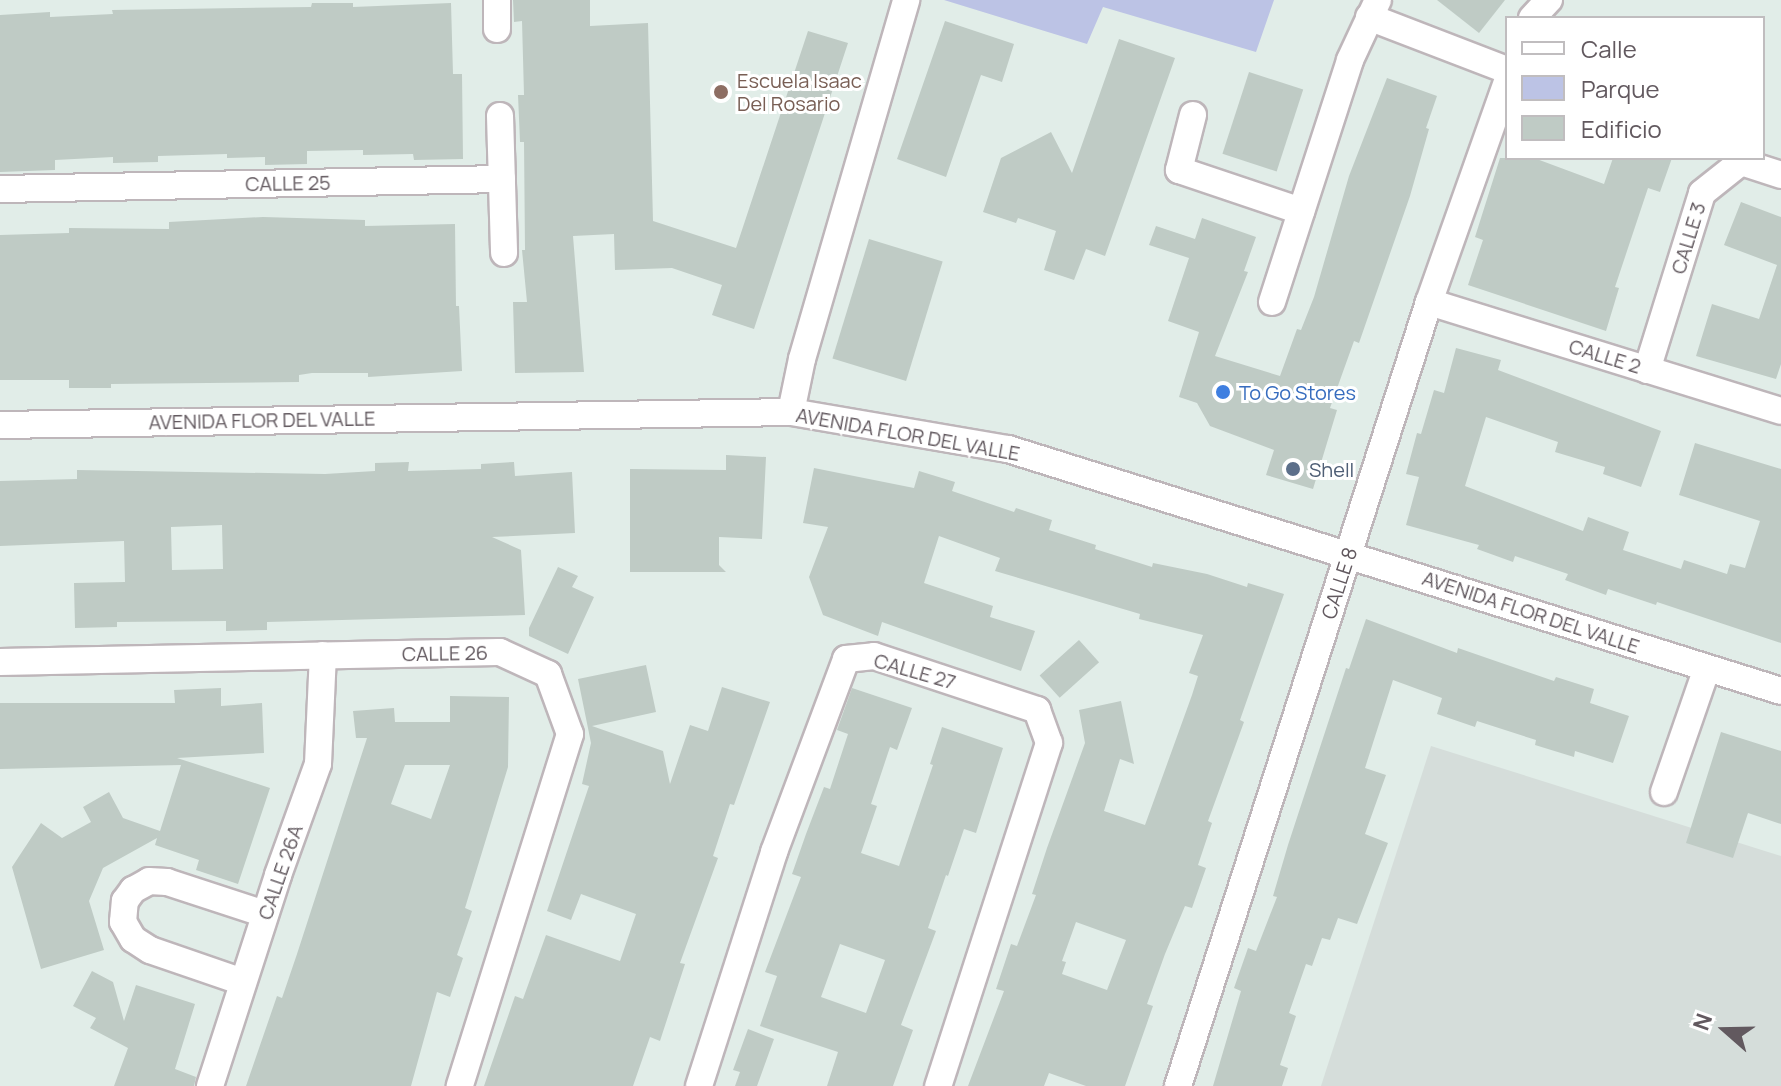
<!DOCTYPE html>
<style>
body{margin:0}
#map{position:relative;width:1781px;height:1086px;overflow:hidden;background:#e1ede8;font-family:Manrope,sans-serif}
div>[style]{position:absolute}
.industrial>*{inset:0;background:#d5ddda}
.green>*{inset:0;background:#bcc3e5}
.building>*{inset:0;background:#bfcbc5;transform-origin:0 0}
.roads{filter:drop-shadow(2px 0 #beb6ba) drop-shadow(-2px 0 #beb6ba) drop-shadow(0 2px #beb6ba) drop-shadow(0 -2px #beb6ba)}
.minor>*{height:26px;margin:-13px;padding:0 13px;transform-origin:13px;border-radius:13px;background:#fff}
.dots>*{width:22px;height:22px;translate:-50% -50%;box-sizing:border-box;border:4px solid #fff;border-radius:50%}
span{translate:-50% -50%;white-space:nowrap;text-align:center;line-height:1.15;-webkit-text-stroke:6px #fff;paint-order:stroke}
.education-label{font-size:20px;color:#785e54}
.left{translate:0 -50%;text-align:left}
.street-label{font-size:20px;color:#62595f}
.shop-label{font-size:20px;color:#366cbe}
.service-label{font-size:20px;color:#4e5e75}
.legend{position:absolute;left:1505px;top:16px;width:260px;height:144px;box-sizing:border-box;background:#fff;border:2px solid #c0bdbf;margin:0;padding:10px 14px;list-style:none;font-size:24px;color:#62595f}
.legend li{display:flex;align-items:center;gap:16px;height:40px}
.legend b{width:40px;border:2px solid #c0bdbf}
.north{position:absolute;left:1685px;top:990px;width:80px;height:80px;-webkit-text-stroke:6px #fff;paint-order:stroke;rotate:290deg;font-size:22px;font-weight:700;line-height:32px;text-align:center;color:#62595f}
.north::after{content:'';display:block;margin:auto;width:28px;height:36px;background:#62595f;clip-path:polygon(50% 0,100% 100%,50% 72%,0 100%)}
</style>
<div id="map">
<div class="industrial">
<div style="clip-path:polygon(1431px 746px,1781px 856px,1781px 1086px,1321px 1086px)"></div>
</div>
<div class="green">
<div style="clip-path:polygon(944px 0,1274px 0,1256px 52px,1103px 7px,1087px 44px)"></div>
</div>
<div class="building">
<div style="clip-path:polygon(513px 0,590px 0,590px 26px,648px 23px,653px 221px,736px 248px,808px 31px,848px 43px,754px 329px,712px 315px,722px 285px,672px 268px,615px 270px,614px 234px,573px 236px,584px 372px,515px 373px,513px 302px,527px 302px,522px 250px,525px 250px,524px 142px,520px 142px,518px 95px,524px 95px,522px 21px,514px 22px)"></div>
<div style="clip-path:polygon(1437px 0,1505px 0,1479px 33px)"></div>
<div style="clip-path:polygon(312px 3px,353px 3px,353px 7px,451px 3px,453px 74px,462px 74px,463px 159px,414px 160px,413px 154px,363px 155px,363px 150px,307px 151px,307px 164px,265px 165px,265px 157px,227px 158px,227px 154px,158px 156px,158px 162px,113px 163px,113px 157px,55px 160px,55px 170px,0 172px,0 15px,50px 12px,50px 17px,113px 14px,112px 10px,311px 7px)"></div>
<div style="clip-path:polygon(945px 21px,1014px 44px,1002px 82px,981px 75px,946px 177px,897px 159px)"></div>
<div style="clip-path:polygon(1119px 39px,1175px 58px,1105px 256px,1086px 249px,1074px 280px,1044px 270px,1056px 231px,1018px 218px,1016px 223px,983px 212px,1001px 158px,1051px 132px,1072px 173px)"></div>
<div style="left:1249px;top:72px;width:57px;height:86px;rotate:18deg"></div>
<div style="clip-path:polygon(1387px 78px,1437px 96px,1426px 128px,1429px 129px,1410px 196px,1359px 343px,1354px 341px,1330px 408px,1337px 410px,1313px 489px,1266px 475px,1274px 450px,1210px 426px,1197px 403px,1179px 397px,1199px 332px,1168px 321px,1189px 258px,1149px 245px,1156px 226px,1195px 239px,1202px 218px,1256px 237px,1244px 271px,1248px 272px,1215px 356px,1280px 376px,1297px 329px,1301px 330px,1314px 297px,1349px 176px)"></div>
<div style="clip-path:polygon(1500px 158px,1534px 158px,1604px 184px,1613px 158px,1672px 158px,1660px 192px,1648px 188px,1615px 287px,1619px 288px,1606px 331px,1468px 285px,1483px 240px,1475px 237px)"></div>
<div style="clip-path:polygon(1741px 202px,1781px 217px,1781px 364px,1776px 379px,1696px 356px,1712px 304px,1759px 319px,1777px 265px,1724px 245px)"></div>
<div style="clip-path:polygon(263px 217px,365px 220px,365px 226px,455px 224px,456px 306px,459px 306px,462px 371px,368px 377px,368px 373px,312px 373px,299px 375px,299px 382px,111px 384px,111px 388px,69px 388px,69px 380px,0 380px,0 235px,69px 233px,69px 228px,169px 229px,169px 222px)"></div>
<div style="left:869px;top:239px;width:77px;height:125px;rotate:17deg"></div>
<div style="clip-path:polygon(1456px 348px,1501px 360px,1498px 370px,1661px 431px,1641px 487px,1603px 474px,1605px 467px,1555px 452px,1558px 442px,1486px 417px,1465px 486px,1583px 531px,1588px 517px,1629px 532px,1623px 550px,1681px 569px,1684px 560px,1727px 574px,1730px 564px,1745px 568px,1760px 521px,1679px 495px,1695px 443px,1781px 469px,1781px 643px,1657px 602px,1656px 605px,1608px 589px,1606px 595px,1565px 580px,1568px 574px,1515px 556px,1513px 562px,1477px 549px,1479px 545px,1406px 525px,1419px 477px,1406px 474px,1417px 433px,1421px 434px,1434px 390px,1444px 393px)"></div>
<div style="clip-path:polygon(726px 455px,766px 457px,762px 539px,719px 537px,719px 565px,726px 572px,630px 572px,630px 469px,726px 470px)"></div>
<div style="clip-path:polygon(evenodd,409px 462px,408px 471px,481px 469px,481px 464px,514px 462px,515px 476px,572px 472px,575px 533px,492px 537px,521px 550px,525px 615px,267px 622px,267px 630px,226px 631px,226px 621px,117px 622px,117px 627px,75px 628px,74px 583px,125px 582px,124px 541px,0 546px,0 481px,77px 479px,77px 470px,325px 474px,375px 471px,375px 463px,409px 462px,222px 525px,223px 569px,172px 570px,171px 527px,222px 525px)"></div>
<div style="clip-path:polygon(evenodd,814px 468px,914px 488px,919px 471px,955px 482px,952px 491px,1014px 512px,1016px 508px,1052px 520px,1049px 530px,1096px 545px,1095px 549px,1152px 567px,1153px 563px,1207px 574px,1247px 587px,1248px 583px,1284px 594px,1240px 720px,1244px 722px,1208px 821px,1212px 823px,1198px 865px,1206px 868px,1192px 908px,1185px 906px,1165px 954px,1147px 1004px,1153px 1006px,1125px 1086px,1086px 1086px,1049px 1073px,1044px 1086px,968px 1086px,1004px 991px,996px 989px,1011px 944px,1017px 946px,1036px 895px,1032px 894px,1047px 848px,1085px 743px,1079px 710px,1121px 701px,1134px 764px,1120px 759px,1104px 811px,1145px 825px,1192px 695px,1198px 676px,1189px 673px,1203px 635px,1139px 619px,1140px 614px,995px 571px,1000px 558px,939px 536px,924px 583px,993px 606px,990px 617px,1035px 631px,1021px 671px,882px 622px,878px 636px,823px 615px,809px 577px,828px 527px,803px 523px,814px 468px,1076px 922px,1126px 940px,1107px 990px,1062px 974px,1066px 962px,1062px 961px,1076px 922px)"></div>
<div style="clip-path:polygon(558px 567px,578px 576px,572px 587px,594px 597px,568px 654px,529px 636px,529px 628px)"></div>
<div style="clip-path:polygon(1366px 619px,1457px 653px,1458px 648px,1554px 681px,1556px 677px,1594px 689px,1590px 703px,1629px 716px,1613px 763px,1575px 751px,1574px 757px,1535px 745px,1536px 740px,1477px 721px,1475px 727px,1437px 714px,1442px 698px,1393px 680px,1365px 768px,1386px 775px,1365px 834px,1388px 843px,1357px 924px,1338px 918px,1330px 940px,1322px 938px,1312px 966px,1306px 964px,1289px 1013px,1296px 1016px,1280px 1065px,1288px 1068px,1282px 1086px,1213px 1086px,1241px 991px,1234px 988px,1248px 948px,1256px 951px,1277px 897px,1273px 896px,1288px 845px,1346px 668px,1349px 669px)"></div>
<div style="left:1079px;top:640px;width:30px;height:53px;rotate:48deg"></div>
<div style="clip-path:polygon(646px 665px,656px 712px,592px 726px,663px 751px,670px 784px,690px 725px,708px 731px,722px 687px,770px 702px,734px 805px,730px 804px,713px 856px,718px 858px,680px 963px,685px 964px,660px 1041px,650px 1037px,633px 1086px,484px 1086px,515px 996px,523px 999px,546px 935px,620px 961px,636px 914px,581px 894px,571px 920px,547px 911px,589px 786px,582px 784px,591px 743px,578px 679px)"></div>
<div style="clip-path:polygon(221px 688px,221px 706px,262px 703px,264px 753px,177px 758px,270px 788px,238px 884px,196px 870px,199px 860px,155px 845px,157px 838px,103px 868px,89px 901px,104px 950px,41px 969px,12px 867px,41px 823px,62px 838px,91px 822px,83px 807px,109px 792px,123px 818px,160px 831px,181px 765px,0 769px,0 703px,175px 703px,174px 690px)"></div>
<div style="clip-path:polygon(evenodd,852px 688px,912px 708px,897px 750px,890px 747px,871px 804px,877px 806px,861px 853px,899px 866px,933px 765px,930px 764px,942px 727px,1003px 748px,976px 833px,964px 829px,948px 876px,946px 875px,928px 928px,936px 931px,901px 1025px,913px 1030px,893px 1086px,827px 1086px,838px 1052px,760px 1026px,777px 976px,765px 972px,801px 877px,792px 874px,806px 834px,824px 787px,830px 789px,848px 734px,837px 730px,852px 688px,840px 944px,885px 960px,866px 1013px,821px 997px,840px 944px)"></div>
<div style="clip-path:polygon(evenodd,450px 696px,509px 697px,508px 767px,465px 908px,472px 911px,457px 955px,463px 958px,450px 997px,437px 992px,411px 1086px,246px 1086px,277px 996px,282px 998px,297px 954px,367px 738px,356px 738px,353px 711px,394px 708px,395px 722px,450px 722px,450px 696px,405px 765px,450px 765px,431px 819px,391px 804px,405px 765px)"></div>
<div style="clip-path:polygon(1721px 732px,1781px 751px,1781px 824px,1748px 813px,1733px 858px,1686px 843px)"></div>
<div style="clip-path:polygon(92px 971px,113px 982px,124px 1021px,136px 985px,195px 1004px,175px 1069px,196px 1077px,194px 1086px,114px 1086px,128px 1048px,90px 1028px,96px 1018px,73px 1006px)"></div>
<div style="clip-path:polygon(748px 1029px,774px 1039px,757px 1086px,735px 1086px,740px 1072px,733px 1070px)"></div>
</div>
<div class="roads">
<div class="minor">
<div style="left:497px;top:0;width:29px;rotate:90deg"></div>
<div style="left:1369px;top:17px;width:148px;rotate:21deg"></div>
<div style="left:1532px;top:18px;width:25px;rotate:-47deg"></div>
<div style="left:1193px;top:115px;width:57px;rotate:104.3deg"></div>
<div style="left:1179px;top:170px;width:129px;rotate:18.6deg"></div>
<div style="left:500px;top:116px;width:137px;rotate:88.3deg"></div>
<div style="left:0;top:189px;width:502px;rotate:-1.14deg"></div>
<div style="left:1272px;top:302px;width:254px;rotate:-72.1deg"></div>
<div style="left:1350px;top:60px;width:66px;rotate:-65deg"></div>
<div style="left:1429px;top:302px;width:368px;rotate:17.2deg"></div>
<div style="left:1647px;top:370px;width:185px;rotate:-72.7deg"></div>
<div style="left:1702px;top:193px;width:50px;rotate:-38.5deg"></div>
<div style="left:1741px;top:162px;width:42px;rotate:18deg"></div>
<div style="left:791px;top:412px;width:54px;rotate:-78.3deg"></div>
<div style="left:802px;top:359px;width:374px;rotate:-73.8deg"></div>
<div style="left:0;top:425px;width:791px;rotate:-0.94deg"></div>
<div style="left:791px;top:412px;width:220px;rotate:9.7deg"></div>
<div style="left:1008px;top:449px;width:810px;rotate:17.38deg"></div>
<div style="left:0;top:662px;width:500px;rotate:-1.15deg"></div>
<div style="left:500px;top:652px;width:53px;rotate:24.6deg"></div>
<div style="left:548px;top:674px;width:64px;rotate:69.9deg"></div>
<div style="left:570px;top:734px;width:369px;rotate:107.4deg"></div>
<div style="left:1664px;top:792px;width:131px;rotate:-70.9deg"></div>
<div style="left:243px;top:982px;width:98px;rotate:-161deg"></div>
<div style="left:150px;top:950px;width:20px;rotate:-147deg"></div>
<div style="left:133px;top:939px;width:20px;rotate:-120deg"></div>
<div style="left:123px;top:922px;width:21px;rotate:-85deg"></div>
<div style="left:125px;top:901px;width:14px;rotate:-54deg"></div>
<div style="left:133px;top:890px;width:18px;rotate:-29deg"></div>
<div style="left:149px;top:881px;width:18px;rotate:3deg"></div>
<div style="left:167px;top:882px;width:103px;rotate:18.1deg"></div>
<div style="left:210px;top:1086px;width:222px;rotate:-72.1deg"></div>
<div style="left:278px;top:875px;width:118px;rotate:-70.2deg"></div>
<div style="left:318px;top:764px;width:109px;rotate:-87.4deg"></div>
<div style="left:699px;top:1086px;width:246px;rotate:-72.2deg"></div>
<div style="left:774px;top:852px;width:206px;rotate:-69.5deg"></div>
<div style="left:846px;top:659px;width:28px;rotate:-6deg"></div>
<div style="left:874px;top:656px;width:172px;rotate:18.3deg"></div>
<div style="left:1037px;top:710px;width:35px;rotate:70deg"></div>
<div style="left:1049px;top:743px;width:361px;rotate:107.9deg"></div>
<div style="left:1178px;top:1086px;width:823px;rotate:-72.25deg"></div>
<div style="left:1429px;top:302px;width:233px;rotate:-70.5deg"></div>
</div>
</div>
<div class="dots">
<div style="left:721px;top:92px;background:#8d6e63"></div>
<div style="left:1223px;top:392px;background:#3f7fe0"></div>
<div style="left:1293px;top:469px;background:#5c6f8a"></div>
</div>
<div class="education-label">
<span class="left" style="left:737px;top:92px">Escuela Isaac<br>Del Rosario</span>
</div>
<div class="street-label">
<span style="left:288px;top:183px;rotate:-1deg">CALLE 25</span>
<span style="left:1688px;top:238px;rotate:-73deg">CALLE 3</span>
<span style="left:1605px;top:356px;rotate:17deg">CALLE 2</span>
<span style="left:262px;top:420px;rotate:-1deg">AVENIDA FLOR DEL VALLE</span>
<span style="left:908px;top:434px;rotate:10deg">AVENIDA FLOR DEL VALLE</span>
<span style="left:1339px;top:583px;rotate:-72deg">CALLE 8</span>
<span style="left:1531px;top:612px;rotate:18deg">AVENIDA FLOR DEL VALLE</span>
<span style="left:445px;top:653px;rotate:-1deg">CALLE 26</span>
<span style="left:915px;top:671px;rotate:16deg">CALLE 27</span>
<span style="left:280px;top:872px;rotate:-71deg">CALLE 26A</span>
</div>
<div class="shop-label">
<span class="left" style="left:1239px;top:392px">To Go Stores</span>
</div>
<div class="service-label">
<span class="left" style="left:1309px;top:469px">Shell</span>
</div>
<ul class="legend">
<li><b style="height:10px;background:#fff"></b>Calle</li>
<li><b style="height:22px;background:#bcc3e5"></b>Parque</li>
<li><b style="height:22px;background:#bfcbc5"></b>Edificio</li>
</ul>
<div class="north">N</div>
</div>
